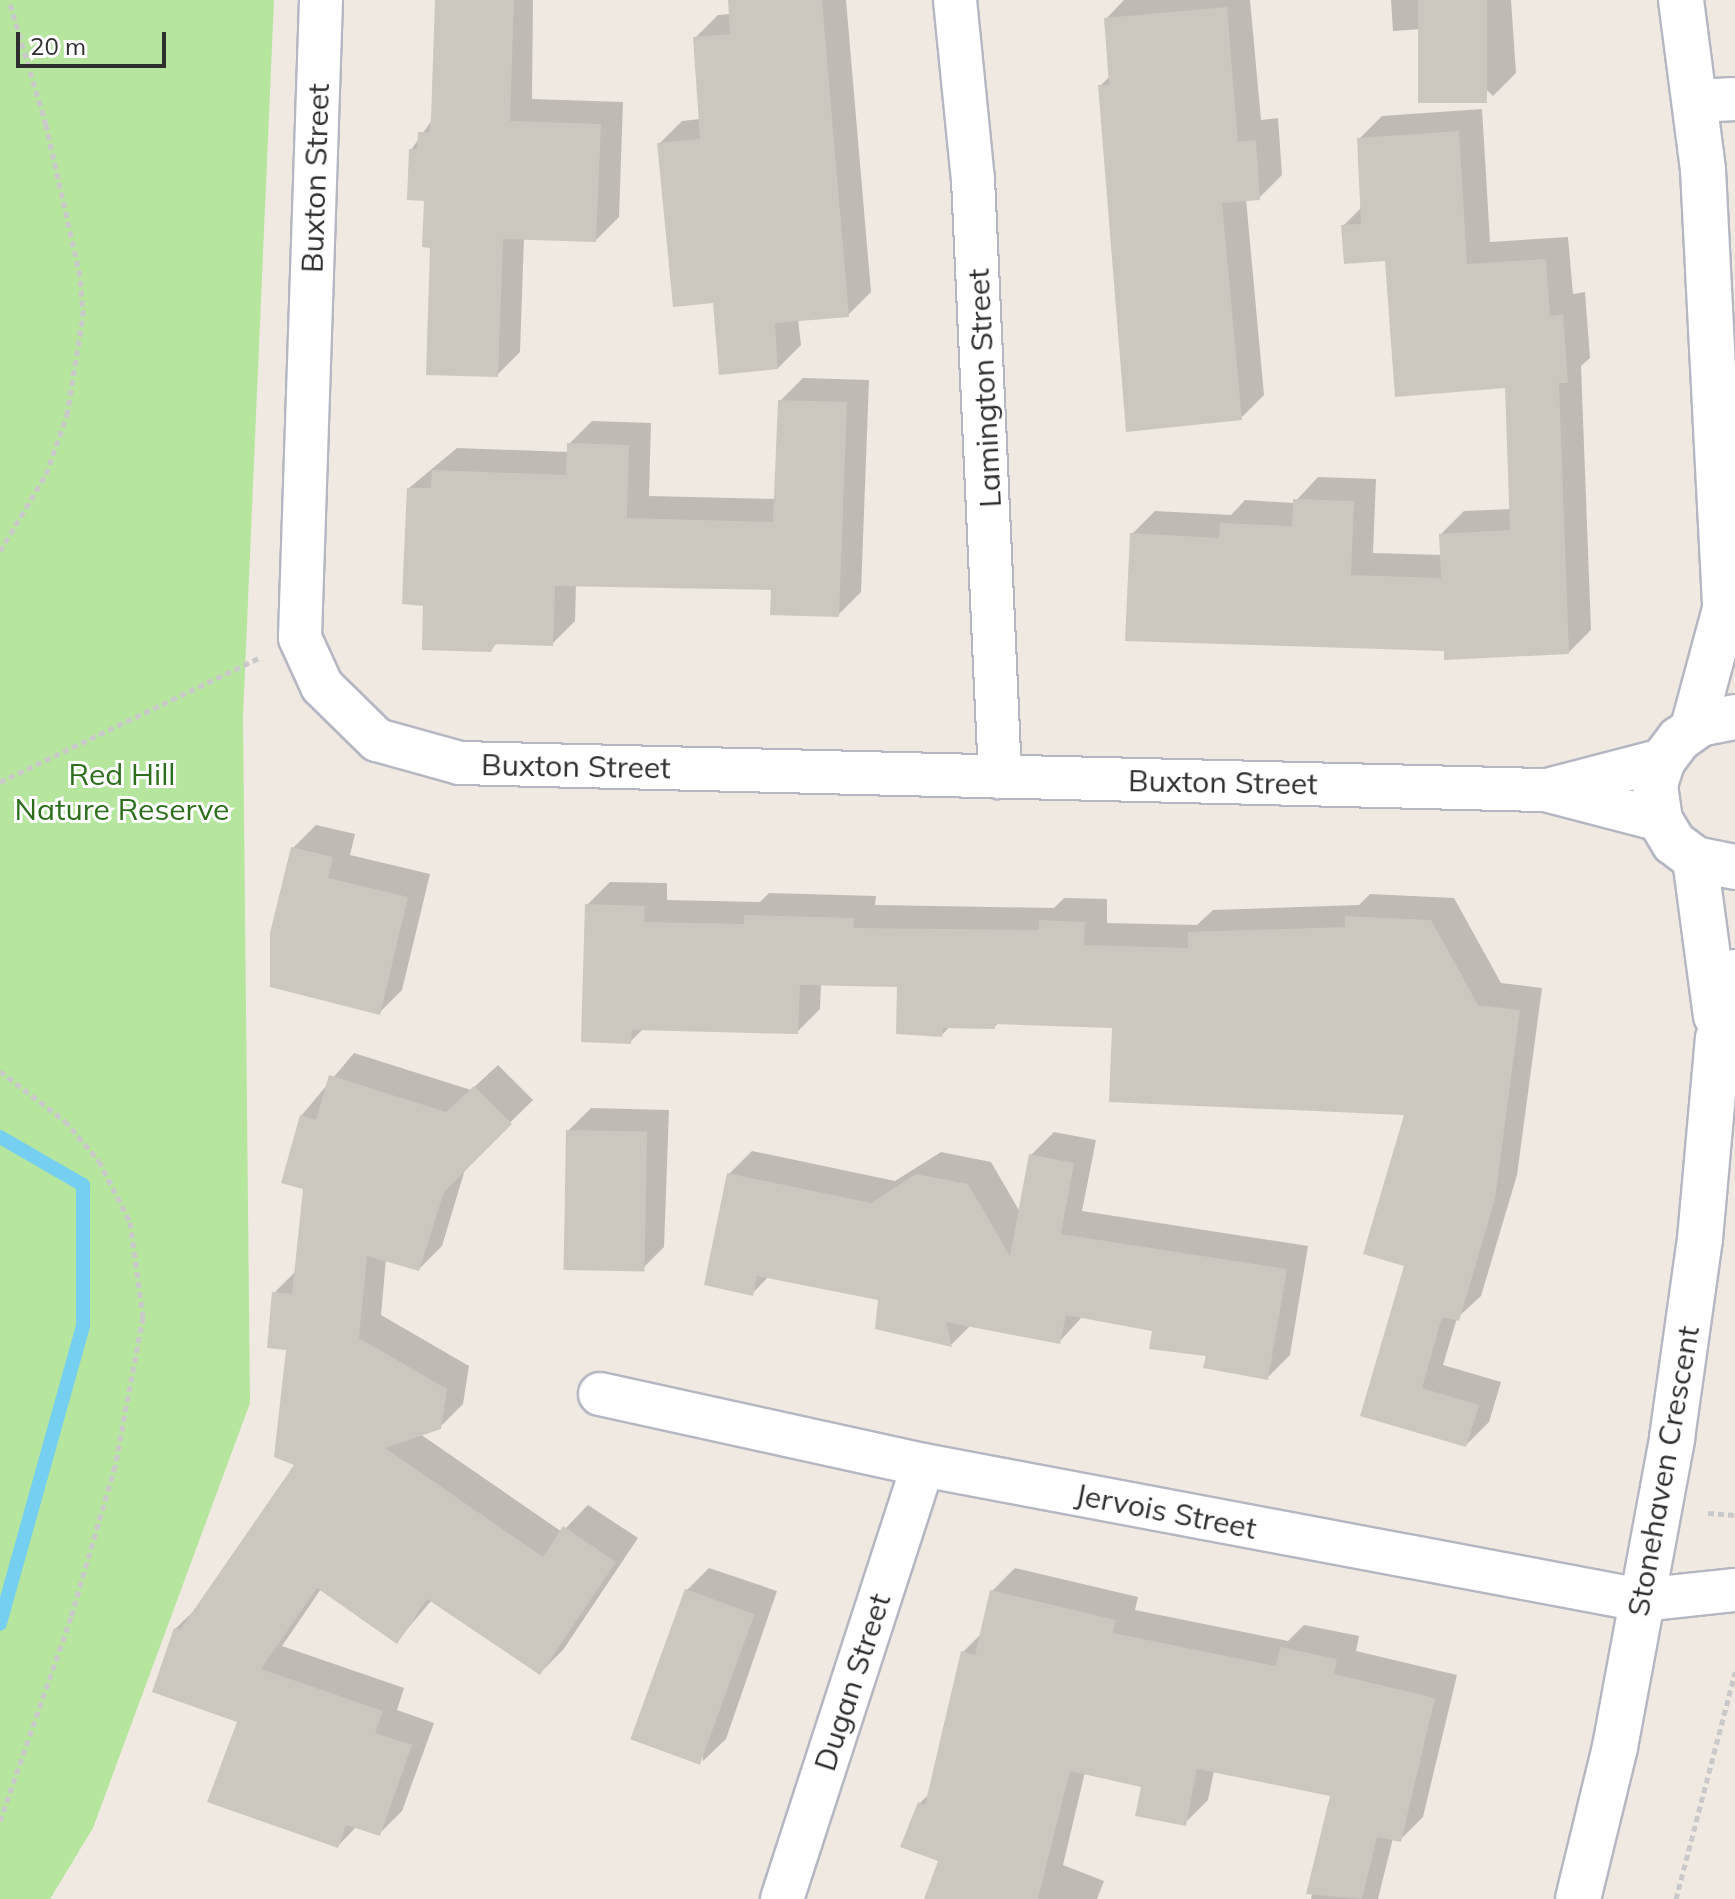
<!DOCTYPE html>
<style>
body{margin:0}
#map{position:relative;width:1735px;height:1899px;overflow:hidden;background:#efe9e1;font-family:Mulish,sans-serif}
div>[style]{position:absolute}
.green>*{inset:0;background:#b6e59e}
.shadow>*{inset:0;background:#0003}
.stream>*{height:14px;margin:-7px;padding:0 7px;transform-origin:7px;border-radius:7px;background:#75cff0}
.building>*{inset:0;background:#cbc7bf;transform-origin:0 0}
.path>*{height:5px;margin-top:-2.5px;transform-origin:0;background:repeating-linear-gradient(90deg,#c9c9c9 0 6px,transparent 0 10px)}
.roads{filter:drop-shadow(2px 0 #b4b7c1) drop-shadow(-2px 0 #b4b7c1) drop-shadow(0 2px #b4b7c1) drop-shadow(0 -2px #b4b7c1)}
.street>*{height:42px;margin:-21px;padding:0 21px;transform-origin:21px;border-radius:21px;background:#fff}
.secondary>*{height:44px;margin:-22px;padding:0 22px;transform-origin:22px;border-radius:22px;background:#fff}
span{translate:-50% -50%;white-space:nowrap;text-align:center;line-height:1.15;-webkit-text-stroke:6px #fff;paint-order:stroke}
.street-label{font-size:30px;color:#2e2e2e}
.park-label{font-size:30px;color:#2c6e1b}
.scale{position:absolute;left:16px;top:32px;width:150px;height:36px;box-sizing:border-box;border:4px solid #2e2e2e;border-top:0;padding-left:10px;font-size:24px;line-height:28px;white-space:nowrap;color:#2e2e2e;-webkit-text-stroke:6px #fff;paint-order:stroke}
</style>
<div id="map">
<div class="green">
<div style="clip-path:polygon(0 0,274px 0,243px 716px,250px 1403px,93px 1828px,50px 1899px,0 1899px)"></div>
</div>
<div class="shadow">
<div style="clip-path:polygon(438px 0,533px 0,532px 99px,623px 102px,619px 217px,596px 240px,524px 237px,520px 352px,497px 375px,432px 246px,426px 199px,411px 150px,432px 120px)"></div>
<div style="clip-path:polygon(730px 0,846px 0,871px 292px,848px 315px,798px 319px,801px 345px,778px 368px,715px 301px,659px 144px,682px 121px,700px 119px,695px 38px,718px 15px,731px 14px)"></div>
<div style="clip-path:polygon(1124px 0,1250px 0,1261px 120px,1278px 118px,1282px 175px,1259px 198px,1246px 199px,1264px 395px,1241px 418px,1100px 86px,1110px 76px,1106px 19px)"></div>
<div style="clip-path:polygon(1391px 0,1511px 0,1516px 73px,1493px 96px,1422px 29px,1393px 31px)"></div>
<div style="clip-path:polygon(1482px 109px,1490px 242px,1568px 237px,1573px 294px,1585px 292px,1590px 358px,1581px 366px,1591px 630px,1568px 653px,1445px 649px,1132px 534px,1155px 511px,1231px 515px,1245px 500px,1294px 503px,1318px 477px,1376px 479px,1373px 553px,1442px 555px,1441px 534px,1464px 511px,1512px 509px,1507px 386px,1387px 259px,1343px 226px,1362px 207px,1359px 139px,1382px 116px)"></div>
<div style="clip-path:polygon(803px 378px,869px 380px,861px 592px,838px 615px,773px 588px,576px 584px,575px 621px,552px 644px,498px 642px,490px 650px,425px 604px,409px 488px,457px 448px,569px 452px,569px 444px,592px 421px,651px 423px,649px 496px,776px 499px,780px 401px)"></div>
<div style="clip-path:polygon(316px 825px,355px 834px,350px 855px,430px 874px,402px 990px,379px 1013px,293px 848px)"></div>
<div style="clip-path:polygon(610px 882px,667px 883px,667px 900px,760px 902px,769px 893px,876px 896px,875px 905px,1054px 908px,1064px 898px,1107px 899px,1107px 923px,1197px 925px,1213px 910px,1359px 905px,1370px 894px,1454px 898px,1501px 983px,1542px 988px,1517px 1175px,1481px 1296px,1457px 1318px,1443px 1365px,1501px 1382px,1489px 1422px,1466px 1445px,1363px 1415px,1407px 1265px,1407px 1113px,1114px 1026px,1000px 1022px,994px 1027px,950px 1026px,942px 1035px,899px 985px,821px 983px,820px 1009px,797px 1032px,643px 1029px,630px 1042px,587px 905px)"></div>
<div style="clip-path:polygon(354px 1053px,471px 1090px,498px 1065px,533px 1100px,466px 1166px,442px 1246px,419px 1269px,386px 1259px,381px 1315px,469px 1366px,463px 1404px,440px 1427px,420px 1434px,562px 1532px,588px 1505px,638px 1538px,563px 1650px,540px 1673px,432px 1600px,397px 1641px,321px 1589px,282px 1646px,404px 1688px,397px 1710px,434px 1723px,402px 1811px,379px 1834px,357px 1826px,338px 1846px,175px 1629px,199px 1606px,297px 1464px,288px 1349px,274px 1293px,297px 1270px,306px 1188px,301px 1116px)"></div>
<div style="clip-path:polygon(591px 1108px,669px 1110px,664px 1247px,641px 1270px,568px 1131px)"></div>
<div style="clip-path:polygon(1054px 1132px,1096px 1140px,1082px 1211px,1308px 1246px,1290px 1355px,1267px 1378px,1154px 1329px,1083px 1316px,1060px 1341px,971px 1325px,952px 1344px,877px 1328px,881px 1299px,769px 1276px,752px 1294px,729px 1174px,752px 1151px,895px 1181px,941px 1152px,991px 1162px,1020px 1212px,1031px 1155px)"></div>
<div style="clip-path:polygon(709px 1568px,777px 1591px,726px 1739px,703px 1761px,686px 1591px)"></div>
<div style="clip-path:polygon(1015px 1568px,1138px 1597px,1135px 1610px,1288px 1641px,1304px 1625px,1359px 1636px,1356px 1651px,1457px 1675px,1423px 1817px,1400px 1840px,1393px 1838px,1378px 1899px,1311px 1899px,1332px 1795px,1214px 1771px,1208px 1800px,1185px 1823px,1144px 1786px,1085px 1772px,1063px 1865px,1104px 1881px,1097px 1899px,926px 1899px,941px 1860px,920px 1803px,930px 1793px,963px 1652px,982px 1633px,992px 1591px)"></div>
</div>
<div class="stream">
<div style="left:0;top:1137px;width:96px;rotate:30deg"></div>
<div style="left:83px;top:1185px;width:141px;rotate:90deg"></div>
<div style="left:83px;top:1326px;width:309px;rotate:105.6deg"></div>
</div>
<div class="building">
<div style="clip-path:polygon(435px 0,514px 0,510px 121px,601px 124px,596px 242px,503px 239px,498px 377px,426px 375px,430px 248px,422px 247px,424px 201px,407px 200px,409px 149px,417px 149px,418px 132px,429px 132px,431px 119px)"></div>
<div style="clip-path:polygon(728px 0,822px 0,849px 317px,775px 323px,778px 369px,719px 375px,713px 303px,673px 307px,657px 143px,700px 139px,693px 37px,730px 34px)"></div>
<div style="left:1418px;top:0;width:69px;height:103px"></div>
<div style="clip-path:polygon(1227px 7px,1238px 142px,1256px 140px,1260px 200px,1222px 203px,1242px 420px,1126px 432px,1098px 85px,1109px 85px,1104px 18px)"></div>
<div style="clip-path:polygon(1459px 131px,1467px 264px,1546px 259px,1550px 316px,1563px 314px,1568px 383px,1559px 383px,1569px 654px,1444px 660px,1444px 651px,1125px 641px,1130px 533px,1219px 538px,1220px 523px,1292px 526px,1293px 499px,1354px 501px,1351px 575px,1441px 578px,1439px 534px,1510px 530px,1505px 388px,1395px 397px,1385px 261px,1344px 264px,1341px 225px,1361px 224px,1357px 138px)"></div>
<div style="clip-path:polygon(778px 400px,847px 402px,839px 617px,770px 615px,771px 590px,555px 586px,553px 646px,495px 644px,491px 652px,422px 650px,423px 606px,402px 604px,404px 553px,407px 488px,431px 488px,432px 470px,566px 475px,567px 443px,629px 445px,627px 518px,773px 522px)"></div>
<div style="clip-path:polygon(291px 847px,333px 857px,328px 878px,408px 897px,380px 1015px,270px 987px,270px 933px)"></div>
<div style="clip-path:polygon(585px 904px,645px 906px,644px 922px,744px 924px,744px 915px,854px 918px,853px 928px,1039px 930px,1039px 920px,1085px 922px,1084px 945px,1188px 948px,1188px 932px,1345px 927px,1345px 916px,1431px 920px,1478px 1005px,1520px 1010px,1495px 1199px,1459px 1321px,1442px 1317px,1422px 1388px,1479px 1405px,1466px 1447px,1360px 1416px,1404px 1266px,1363px 1254px,1404px 1115px,1109px 1102px,1112px 1028px,995px 1024px,995px 1029px,943px 1028px,942px 1037px,896px 1034px,897px 987px,800px 985px,798px 1034px,632px 1030px,631px 1044px,581px 1042px)"></div>
<div style="clip-path:polygon(329px 1075px,446px 1112px,474px 1086px,512px 1124px,444px 1192px,419px 1271px,367px 1256px,359px 1338px,447px 1389px,441px 1429px,385px 1448px,543px 1557px,563px 1526px,616px 1562px,540px 1675px,427px 1599px,397px 1644px,317px 1588px,261px 1669px,383px 1711px,375px 1733px,412px 1745px,380px 1836px,346px 1825px,338px 1848px,207px 1802px,237px 1722px,152px 1692px,174px 1628px,180px 1630px,294px 1465px,274px 1457px,286px 1350px,267px 1348px,272px 1292px,292px 1294px,303px 1189px,281px 1183px,300px 1115px,316px 1120px)"></div>
<div style="left:566px;top:1130px;width:81px;height:140px;rotate:1deg"></div>
<div style="clip-path:polygon(1029px 1154px,1074px 1163px,1061px 1234px,1287px 1269px,1268px 1380px,1203px 1368px,1206px 1356px,1149px 1349px,1152px 1331px,1066px 1315px,1060px 1344px,946px 1322px,952px 1347px,875px 1329px,878px 1300px,757px 1276px,753px 1296px,704px 1285px,727px 1173px,871px 1203px,916px 1174px,968px 1184px,1010px 1256px)"></div>
<div style="left:685px;top:1589px;width:74px;height:160px;rotate:20deg"></div>
<div style="clip-path:polygon(990px 1590px,1116px 1620px,1113px 1633px,1276px 1666px,1280px 1647px,1337px 1659px,1334px 1674px,1435px 1698px,1401px 1842px,1377px 1837px,1362px 1899px,1306px 1894px,1330px 1796px,1197px 1769px,1186px 1826px,1135px 1816px,1141px 1787px,1070px 1771px,1038px 1899px,924px 1899px,938px 1861px,900px 1847px,918px 1802px,925px 1805px,961px 1651px,975px 1655px)"></div>
</div>
<div class="path">
<div style="left:0;top:551px;width:90px;rotate:-59.1deg"></div>
<div style="left:46px;top:474px;width:63px;rotate:-70.4deg"></div>
<div style="left:67px;top:415px;width:100px;rotate:-80.8deg"></div>
<div style="left:83px;top:316px;width:40px;rotate:-94.3deg"></div>
<div style="left:80px;top:276px;width:155px;rotate:-102.7deg"></div>
<div style="left:46px;top:125px;width:130px;rotate:-106.5deg"></div>
<div style="left:0;top:782px;width:287px;rotate:-25.6deg"></div>
<div style="left:0;top:1071px;width:82px;rotate:37.6deg"></div>
<div style="left:65px;top:1121px;width:52px;rotate:49.6deg"></div>
<div style="left:99px;top:1161px;width:68px;rotate:63.1deg"></div>
<div style="left:130px;top:1222px;width:96px;rotate:82.2deg"></div>
<div style="left:143px;top:1317px;width:152px;rotate:100.6deg"></div>
<div style="left:115px;top:1466px;width:157px;rotate:106.2deg"></div>
<div style="left:71px;top:1617px;width:216px;rotate:109.2deg"></div>
<div style="left:1708px;top:1513px;width:27px;rotate:4deg"></div>
<div style="left:1676px;top:1899px;width:235px;rotate:-75.4deg"></div>
</div>
<div class="roads">
<div class="street">
<div style="left:321px;top:0;width:638px;rotate:91.89deg"></div>
<div style="left:300px;top:638px;width:53px;rotate:65.4deg"></div>
<div style="left:322px;top:686px;width:77px;rotate:44.5deg"></div>
<div style="left:377px;top:740px;width:86px;rotate:15.5deg"></div>
<div style="left:460px;top:763px;width:1085px;rotate:1.43deg"></div>
<div style="left:1545px;top:790px;width:119px;rotate:14.6deg"></div>
<div style="left:955px;top:0;width:180px;rotate:84.3deg"></div>
<div style="left:973px;top:179px;width:599px;rotate:87.41deg"></div>
<div style="left:1696px;top:101px;width:39px;rotate:-3deg"></div>
<div style="left:1547px;top:790px;width:120px;rotate:-14.5deg"></div>
<div style="left:600px;top:1394px;width:331px;rotate:12.4deg"></div>
<div style="left:923px;top:1465px;width:731px;rotate:10.65deg"></div>
<div style="left:1641px;top:1600px;width:95px;rotate:-6.1deg"></div>
<div style="left:782px;top:1899px;width:456px;rotate:-72deg"></div>
</div>
<div class="secondary">
<div style="left:1681px;top:0;width:171px;rotate:82.6deg"></div>
<div style="left:1703px;top:170px;width:440px;rotate:87.1deg"></div>
<div style="left:1725px;top:609px;width:123px;rotate:105.1deg"></div>
<div style="left:1735px;top:717px;width:36px;rotate:169deg"></div>
<div style="left:1700px;top:724px;width:26px;rotate:144deg"></div>
<div style="left:1679px;top:739px;width:26px;rotate:127deg"></div>
<div style="left:1663px;top:760px;width:26px;rotate:108deg"></div>
<div style="left:1655px;top:785px;width:35px;rotate:82deg"></div>
<div style="left:1660px;top:820px;width:27px;rotate:59deg"></div>
<div style="left:1674px;top:843px;width:26px;rotate:37deg"></div>
<div style="left:1695px;top:859px;width:41px;rotate:11.3deg"></div>
<div style="left:1695px;top:859px;width:158px;rotate:82.4deg"></div>
<div style="left:1578px;top:1899px;width:156px;rotate:-76.3deg"></div>
<div style="left:1615px;top:1747px;width:314px;rotate:-79.5deg"></div>
<div style="left:1672px;top:1438px;width:201px;rotate:-82deg"></div>
<div style="left:1700px;top:1239px;width:201px;rotate:-84.9deg"></div>
<div style="left:1718px;top:1039px;width:69px;rotate:-75.8deg"></div>
</div>
</div>
<div class="street-label">
<span style="left:315px;top:178px;rotate:-88deg">Buxton Street</span>
<span style="left:984px;top:388px;rotate:-93deg">Lamington Street</span>
<span style="left:576px;top:766px;rotate:1deg">Buxton Street</span>
<span style="left:1223px;top:782px;rotate:1deg">Buxton Street</span>
<span style="left:1663px;top:1471px;rotate:-80deg">Stonehaven Crescent</span>
<span style="left:1166px;top:1511px;rotate:11deg">Jervois Street</span>
<span style="left:852px;top:1682px;rotate:-72deg">Dugan Street</span>
</div>
<div class="park-label">
<span style="left:122px;top:791px">Red Hill<br>Nature Reserve</span>
</div>
<div class="scale">20 m</div>
</div>
